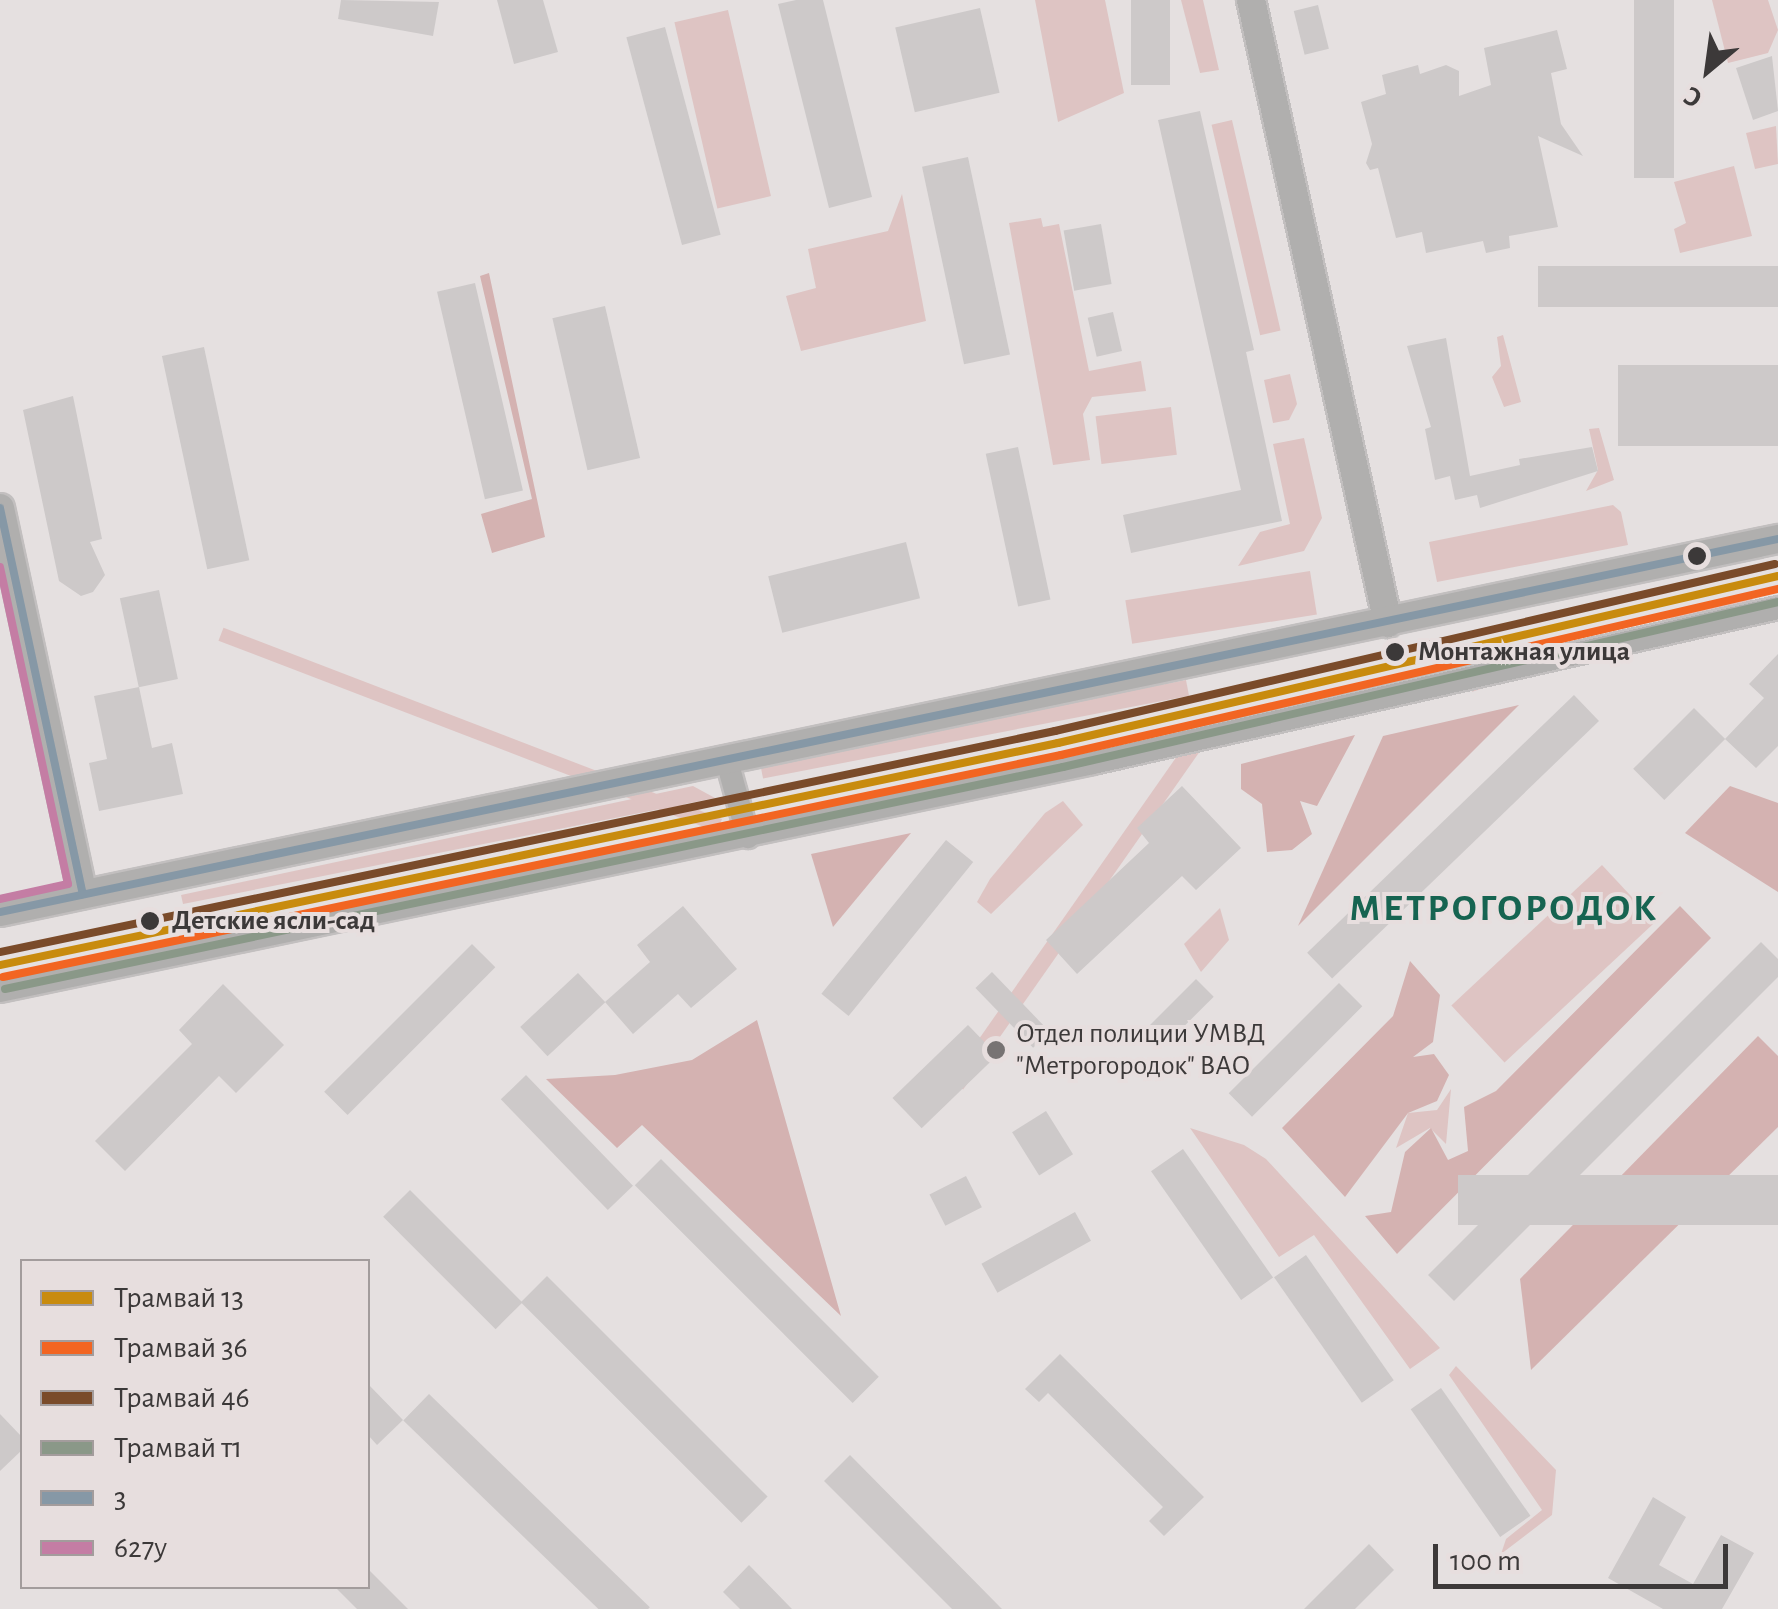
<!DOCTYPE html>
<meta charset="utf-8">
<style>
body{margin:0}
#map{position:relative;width:1778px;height:1609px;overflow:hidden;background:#e5e0e0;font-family:"Alegreya Sans",sans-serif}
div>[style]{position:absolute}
.green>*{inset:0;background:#dec4c3;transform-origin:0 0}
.forest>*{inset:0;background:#d4b2b1}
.building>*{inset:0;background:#cdc9c9;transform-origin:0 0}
.roads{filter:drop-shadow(2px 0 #c2bfbf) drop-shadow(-2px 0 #c2bfbf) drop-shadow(0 2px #c2bfbf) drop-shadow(0 -2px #c2bfbf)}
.minor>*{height:22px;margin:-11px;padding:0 11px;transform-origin:11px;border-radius:11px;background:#b0afae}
.tertiary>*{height:28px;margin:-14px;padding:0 14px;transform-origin:14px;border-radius:14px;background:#b0afae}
.bus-1>*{height:8px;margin:-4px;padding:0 4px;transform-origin:4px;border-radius:4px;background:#8698a6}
.bus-2>*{height:8px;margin:-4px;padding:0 4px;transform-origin:4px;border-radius:4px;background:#c47da4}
.tram-1>*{height:8px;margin:-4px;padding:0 4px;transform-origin:4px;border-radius:4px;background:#c88b0e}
.tram-2>*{height:8px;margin:-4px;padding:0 4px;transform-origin:4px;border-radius:4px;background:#f26522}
.tram-3>*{height:8px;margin:-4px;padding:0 4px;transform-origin:4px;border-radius:4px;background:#7a4b2a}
.tram-4>*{height:8px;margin:-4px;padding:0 4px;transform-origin:4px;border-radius:4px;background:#8a9888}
.dots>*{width:28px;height:28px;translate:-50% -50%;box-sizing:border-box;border:5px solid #e7dede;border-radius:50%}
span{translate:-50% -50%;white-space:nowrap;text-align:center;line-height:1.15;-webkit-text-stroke:8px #e7dede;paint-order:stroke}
.stop-label{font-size:28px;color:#3c3939;font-weight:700}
.left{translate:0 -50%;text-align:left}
.poi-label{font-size:28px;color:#3c3939}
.district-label{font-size:38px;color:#166451;font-weight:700;letter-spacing:2.5px}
.legend{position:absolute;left:20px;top:1259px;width:350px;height:330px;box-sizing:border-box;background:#e7dede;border:2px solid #a39c9c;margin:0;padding:12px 18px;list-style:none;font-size:30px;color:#3c3939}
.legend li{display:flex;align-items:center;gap:20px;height:50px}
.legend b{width:50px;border:2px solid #a39c9c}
.north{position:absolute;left:1658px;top:20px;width:100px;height:100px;-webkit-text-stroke:8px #e7dede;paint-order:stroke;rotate:209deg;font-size:28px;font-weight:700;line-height:40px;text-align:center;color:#3c3939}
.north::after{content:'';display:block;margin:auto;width:35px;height:45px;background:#3c3939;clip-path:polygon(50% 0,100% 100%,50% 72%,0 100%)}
.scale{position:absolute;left:1433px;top:1544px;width:295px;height:45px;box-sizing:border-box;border:5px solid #3c3939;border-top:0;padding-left:12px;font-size:30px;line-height:35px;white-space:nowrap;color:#3c3939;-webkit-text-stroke:8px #e7dede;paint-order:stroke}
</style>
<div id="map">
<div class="green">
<div style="clip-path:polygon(1035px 0,1105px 0,1124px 93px,1058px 122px)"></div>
<div style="clip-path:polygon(1181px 0,1203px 0,1219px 70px,1200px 73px)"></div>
<div style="clip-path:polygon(1712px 0,1768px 0,1778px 30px,1768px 53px,1728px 63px)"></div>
<div style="left:728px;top:10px;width:191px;height:55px;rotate:77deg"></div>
<div style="left:1232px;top:120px;width:216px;height:21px;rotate:77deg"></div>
<div style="clip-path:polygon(1776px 126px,1778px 164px,1755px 169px,1746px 133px)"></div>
<div style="clip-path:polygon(1734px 166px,1752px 236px,1680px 253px,1674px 229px,1686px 223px,1674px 182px)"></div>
<div style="clip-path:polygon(902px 194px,926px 321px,801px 351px,786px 296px,816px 288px,808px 249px,888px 231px)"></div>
<div style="clip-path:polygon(1041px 218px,1043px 227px,1059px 224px,1089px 371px,1141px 361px,1146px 391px,1092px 397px,1083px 414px,1090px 460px,1053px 465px,1009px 223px)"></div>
<div style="clip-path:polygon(1503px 335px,1521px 402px,1504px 407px,1492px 377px,1501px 366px,1497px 337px)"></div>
<div style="clip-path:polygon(1290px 374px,1297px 404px,1289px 420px,1273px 423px,1264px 380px)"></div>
<div style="left:1171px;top:407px;width:48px;height:76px;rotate:83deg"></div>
<div style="clip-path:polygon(1599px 428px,1614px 480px,1586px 491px,1598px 470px,1589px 429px)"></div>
<div style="clip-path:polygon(1304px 438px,1322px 518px,1304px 551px,1238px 566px,1260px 532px,1290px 524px,1273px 444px)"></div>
<div style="clip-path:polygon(1613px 505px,1621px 512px,1628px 545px,1437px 582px,1429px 542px)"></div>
<div style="left:1310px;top:571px;width:44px;height:187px;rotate:81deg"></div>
<div style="left:1750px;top:592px;width:9px;height:295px;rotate:72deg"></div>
<div style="left:1186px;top:680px;width:16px;height:434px;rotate:79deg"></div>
<div style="left:1203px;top:719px;width:16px;height:441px;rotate:35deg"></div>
<div style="clip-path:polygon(693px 786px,715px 798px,183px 904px,181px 895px)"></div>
<div style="clip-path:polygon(1063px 801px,1083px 825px,991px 914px,977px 902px,990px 879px,1045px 813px)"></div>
<div style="left:722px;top:819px;width:14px;height:534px;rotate:111deg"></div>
<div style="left:1602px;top:865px;width:78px;height:206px;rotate:47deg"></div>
<div style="clip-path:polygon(1220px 908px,1229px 940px,1201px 972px,1184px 944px)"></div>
<div style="clip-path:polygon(1451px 1089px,1446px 1144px,1430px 1128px,1396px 1148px,1408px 1113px,1437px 1110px)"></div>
<div style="clip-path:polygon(1190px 1128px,1244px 1145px,1266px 1159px,1440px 1348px,1410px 1369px,1314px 1235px,1279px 1257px)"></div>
<div style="clip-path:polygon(1456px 1366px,1556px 1470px,1552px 1515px,1501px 1554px,1506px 1539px,1542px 1510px,1449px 1375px)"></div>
</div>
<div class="forest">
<div style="clip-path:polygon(489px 273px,545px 537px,492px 553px,481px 514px,532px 499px,480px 276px)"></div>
<div style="clip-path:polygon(1519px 705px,1298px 926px,1383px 736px)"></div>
<div style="clip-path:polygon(1355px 735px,1317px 806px,1300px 801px,1312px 834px,1292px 850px,1267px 852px,1262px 804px,1241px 789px,1241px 764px)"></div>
<div style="clip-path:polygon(1730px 786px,1778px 803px,1778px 892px,1685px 833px)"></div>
<div style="clip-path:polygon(911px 833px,833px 927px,811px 854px)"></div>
<div style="clip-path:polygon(1680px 906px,1711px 938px,1397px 1254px,1365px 1216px,1391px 1212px,1405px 1152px,1431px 1128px,1448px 1160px,1468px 1151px,1464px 1107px,1496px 1091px)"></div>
<div style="clip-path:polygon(1410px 961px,1440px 995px,1433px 1042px,1413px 1057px,1434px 1054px,1449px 1075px,1437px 1101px,1408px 1113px,1345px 1197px,1282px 1128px,1393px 1016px)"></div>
<div style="clip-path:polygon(757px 1020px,841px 1316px,642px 1125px,617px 1148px,546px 1079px,615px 1075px,692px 1060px)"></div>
<div style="clip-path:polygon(1758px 1036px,1778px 1056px,1778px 1127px,1531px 1370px,1520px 1279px)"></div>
</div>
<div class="building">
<div style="clip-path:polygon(341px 0,439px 2px,433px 36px,338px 19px)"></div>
<div style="clip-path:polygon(497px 0,543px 0,558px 52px,514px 64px)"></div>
<div style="clip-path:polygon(796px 0,823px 0,872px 197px,829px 208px,778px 4px)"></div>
<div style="left:1131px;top:0;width:39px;height:85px"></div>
<div style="left:1634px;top:0;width:40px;height:178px"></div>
<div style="left:1318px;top:5px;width:45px;height:25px;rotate:76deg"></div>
<div style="left:980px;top:8px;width:87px;height:87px;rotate:77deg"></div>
<div style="left:665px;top:27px;width:215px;height:40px;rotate:75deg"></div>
<div style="clip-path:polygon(1557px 30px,1567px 69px,1551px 73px,1561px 124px,1583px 156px,1538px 136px,1558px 227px,1509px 236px,1510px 248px,1486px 253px,1483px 241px,1426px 253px,1422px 232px,1396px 238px,1378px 168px,1370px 170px,1366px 163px,1372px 144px,1361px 102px,1386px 94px,1382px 75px,1418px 65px,1420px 74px,1446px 65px,1459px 71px,1459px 96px,1491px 85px,1484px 48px)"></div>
<div style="clip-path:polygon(1772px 56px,1778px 111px,1753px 120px,1736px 68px)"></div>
<div style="clip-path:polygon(1200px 111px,1254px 350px,1246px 352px,1282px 521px,1131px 553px,1123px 515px,1241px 490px,1158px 120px)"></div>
<div style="left:968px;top:157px;width:202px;height:47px;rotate:78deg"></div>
<div style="left:1101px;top:224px;width:61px;height:38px;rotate:80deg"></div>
<div style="left:1778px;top:266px;width:41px;height:240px;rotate:90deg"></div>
<div style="left:475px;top:283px;width:213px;height:39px;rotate:77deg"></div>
<div style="left:605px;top:306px;width:156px;height:54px;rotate:77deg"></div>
<div style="left:1113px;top:312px;width:40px;height:26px;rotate:77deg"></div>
<div style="clip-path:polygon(1446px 338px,1470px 476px,1520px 465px,1519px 459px,1592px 447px,1598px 471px,1480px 508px,1477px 495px,1455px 500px,1450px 476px,1435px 480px,1425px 429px,1431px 427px,1407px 346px)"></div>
<div style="left:204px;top:347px;width:218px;height:43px;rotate:78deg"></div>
<div style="left:1778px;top:365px;width:81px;height:160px;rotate:90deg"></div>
<div style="clip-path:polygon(73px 396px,102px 539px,90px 542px,105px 575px,93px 592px,81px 596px,59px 581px,23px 410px)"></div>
<div style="left:1018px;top:447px;width:156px;height:33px;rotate:78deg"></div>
<div style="left:906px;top:542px;width:58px;height:142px;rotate:76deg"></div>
<div style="left:159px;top:590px;width:91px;height:40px;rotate:78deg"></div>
<div style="clip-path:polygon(1778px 654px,1778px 746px,1756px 768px,1725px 739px,1764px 698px,1749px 684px)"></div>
<div style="clip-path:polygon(139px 687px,152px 748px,172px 743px,183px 794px,99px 811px,89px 763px,107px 759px,94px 696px)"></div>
<div style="left:1574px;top:695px;width:36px;height:371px;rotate:46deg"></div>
<div style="left:1694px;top:708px;width:44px;height:86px;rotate:45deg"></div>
<div style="clip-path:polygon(1182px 786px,1241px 848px,1196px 890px,1182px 876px,1077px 974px,1046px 940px,1149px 843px,1137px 828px)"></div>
<div style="left:946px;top:840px;width:35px;height:198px;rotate:39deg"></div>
<div style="clip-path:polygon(683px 906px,737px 969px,691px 1008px,678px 994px,633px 1034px,605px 1002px,650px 962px,637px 945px)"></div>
<div style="clip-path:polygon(1761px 942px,1778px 959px,1778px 977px,1454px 1301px,1428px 1275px)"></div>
<div style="left:472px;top:944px;width:33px;height:209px;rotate:45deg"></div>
<div style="left:992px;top:972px;width:83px;height:23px;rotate:46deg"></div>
<div style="left:578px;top:973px;width:40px;height:79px;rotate:47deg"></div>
<div style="left:1196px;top:979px;width:25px;height:70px;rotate:45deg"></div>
<div style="left:1339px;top:983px;width:33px;height:156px;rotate:45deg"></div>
<div style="clip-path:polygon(223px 984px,284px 1045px,236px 1093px,219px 1076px,125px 1171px,95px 1141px,192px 1044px,179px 1030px)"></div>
<div style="left:968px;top:1025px;width:42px;height:105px;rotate:46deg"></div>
<div style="left:526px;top:1075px;width:154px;height:35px;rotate:46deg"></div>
<div style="left:1046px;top:1111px;width:51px;height:40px;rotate:58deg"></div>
<div style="left:1183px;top:1149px;width:157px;height:39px;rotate:55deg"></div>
<div style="left:661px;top:1159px;width:308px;height:37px;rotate:45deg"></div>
<div style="left:1778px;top:1175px;width:50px;height:320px;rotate:90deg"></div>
<div style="left:966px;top:1176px;width:35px;height:41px;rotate:63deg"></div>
<div style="left:410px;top:1190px;width:159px;height:38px;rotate:45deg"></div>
<div style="left:1075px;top:1212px;width:33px;height:107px;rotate:61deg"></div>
<div style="left:1306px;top:1255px;width:153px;height:39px;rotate:55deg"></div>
<div style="left:547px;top:1276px;width:312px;height:37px;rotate:45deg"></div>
<div style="clip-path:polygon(1060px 1354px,1204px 1497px,1164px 1536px,1149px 1521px,1163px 1507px,1048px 1393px,1039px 1402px,1025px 1389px)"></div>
<div style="clip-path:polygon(368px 1384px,403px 1420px,377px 1445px,368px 1435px)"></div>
<div style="left:1441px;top:1388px;width:156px;height:37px;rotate:55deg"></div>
<div style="left:429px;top:1394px;width:307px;height:37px;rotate:44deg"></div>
<div style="clip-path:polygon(0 1414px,22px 1437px,22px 1450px,0 1471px)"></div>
<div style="clip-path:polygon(850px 1455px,1002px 1609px,952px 1609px,824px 1481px)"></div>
<div style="clip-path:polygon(1653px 1497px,1686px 1517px,1659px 1565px,1693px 1584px,1721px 1535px,1754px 1553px,1722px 1609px,1663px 1609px,1608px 1578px)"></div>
<div style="clip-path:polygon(1369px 1544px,1394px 1570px,1355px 1609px,1304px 1609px)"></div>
<div style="clip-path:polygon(749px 1565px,792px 1609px,740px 1609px,723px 1592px)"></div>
<div style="clip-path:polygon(368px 1569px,408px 1609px,357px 1609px,334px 1586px,368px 1586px)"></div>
</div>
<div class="roads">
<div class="minor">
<div style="left:727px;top:761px;width:79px;rotate:74.6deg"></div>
<div style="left:0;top:991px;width:1117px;rotate:-11.78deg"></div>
<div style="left:1093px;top:763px;width:702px;rotate:-12.75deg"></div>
</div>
<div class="tertiary">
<div style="left:1251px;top:0;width:638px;rotate:77.6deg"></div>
<div style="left:0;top:508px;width:395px;rotate:77.9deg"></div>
<div style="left:0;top:912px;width:1817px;rotate:-11.85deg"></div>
</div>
</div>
<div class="bus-1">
<div style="left:0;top:508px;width:395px;rotate:77.9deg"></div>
<div style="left:0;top:912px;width:1817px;rotate:-11.85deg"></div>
</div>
<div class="bus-2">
<div style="left:0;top:567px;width:324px;rotate:77.9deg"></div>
<div style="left:68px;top:884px;width:70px;rotate:167.6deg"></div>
</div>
<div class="tram-1">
<div style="left:0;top:965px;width:1081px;rotate:-11.85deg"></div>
<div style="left:1058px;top:743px;width:739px;rotate:-13.06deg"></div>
</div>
<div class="tram-2">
<div style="left:3px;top:977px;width:1081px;rotate:-11.85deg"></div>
<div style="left:1061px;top:755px;width:736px;rotate:-13.04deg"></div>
</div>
<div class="tram-3">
<div style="left:0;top:952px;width:1078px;rotate:-11.83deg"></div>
<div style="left:1055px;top:731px;width:739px;rotate:-13.06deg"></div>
</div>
<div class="tram-4">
<div style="left:5px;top:989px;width:1081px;rotate:-11.85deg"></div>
<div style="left:1063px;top:767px;width:734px;rotate:-12.99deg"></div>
</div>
<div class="dots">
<div style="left:1697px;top:556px;background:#3c3939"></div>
<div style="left:1395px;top:652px;background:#3c3939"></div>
<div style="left:150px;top:921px;background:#3c3939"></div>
<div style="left:996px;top:1050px;background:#777373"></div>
</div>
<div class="stop-label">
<span class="left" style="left:1418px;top:652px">Монтажная улица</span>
<span class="left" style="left:172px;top:921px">Детские ясли-сад</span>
</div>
<div class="poi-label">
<span class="left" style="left:1016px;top:1050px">Отдел полиции УМВД<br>"Метрогородок" ВАО</span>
</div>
<div class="district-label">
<span style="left:1504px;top:910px">МЕТРОГОРОДОК</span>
</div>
<ul class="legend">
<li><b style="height:12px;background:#c88b0e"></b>Трамвай 13</li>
<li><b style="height:12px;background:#f26522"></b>Трамвай 36</li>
<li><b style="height:12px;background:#7a4b2a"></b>Трамвай 46</li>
<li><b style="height:12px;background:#8a9888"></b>Трамвай т1</li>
<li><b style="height:12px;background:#8698a6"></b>3</li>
<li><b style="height:12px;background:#c47da4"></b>627у</li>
</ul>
<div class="north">С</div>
<div class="scale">100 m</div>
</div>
